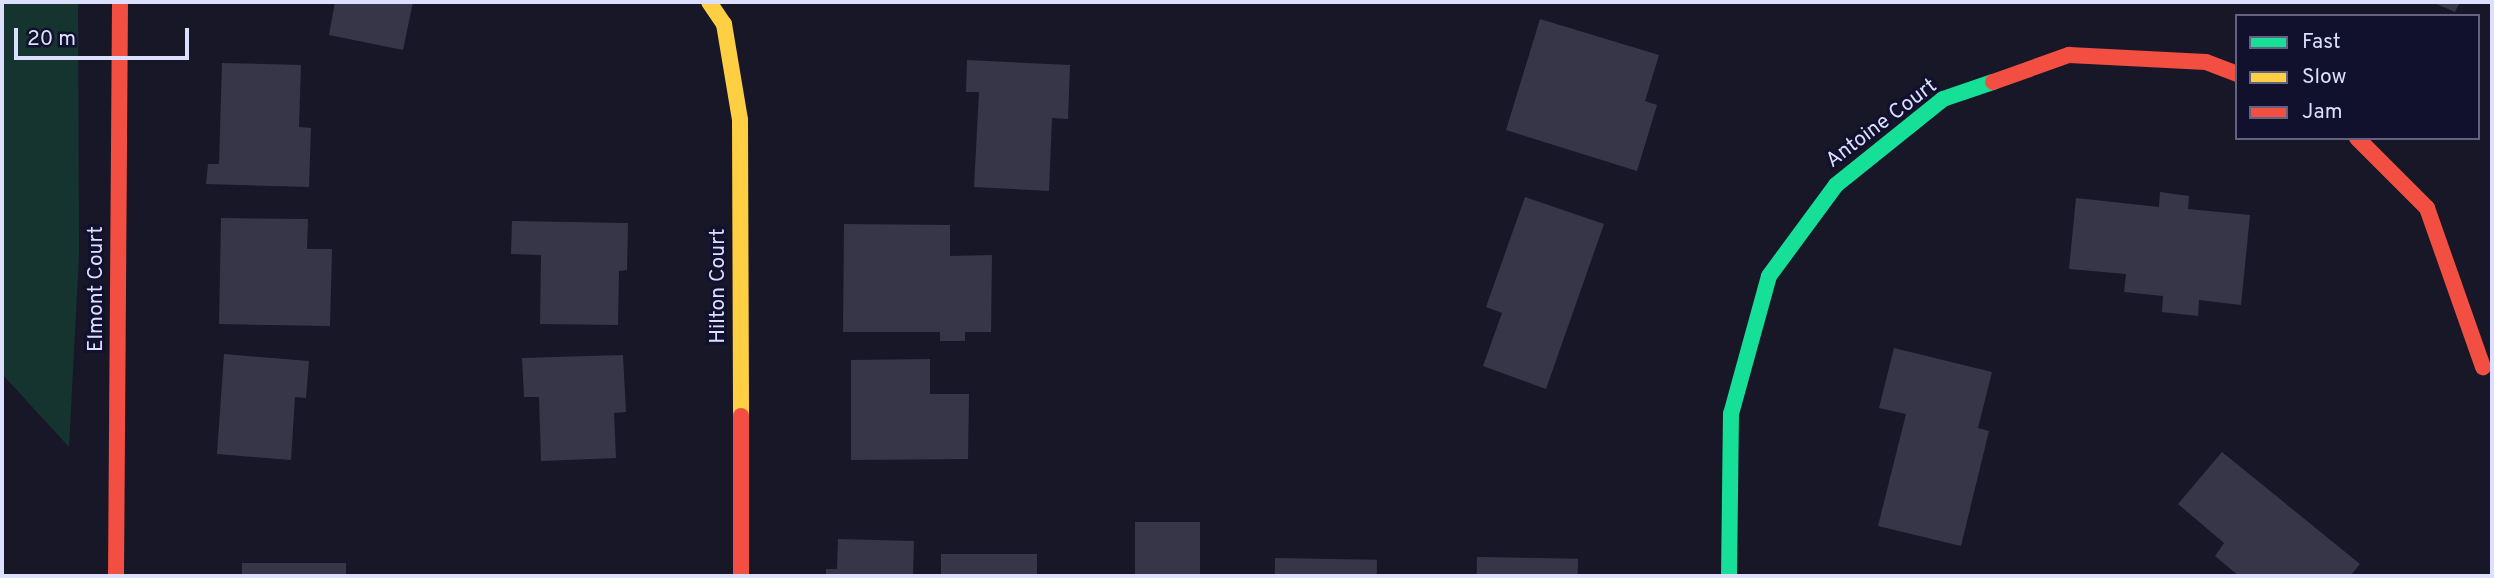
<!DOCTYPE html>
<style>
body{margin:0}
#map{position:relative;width:2494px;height:578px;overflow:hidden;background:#181727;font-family:Overpass,sans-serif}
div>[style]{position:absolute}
.green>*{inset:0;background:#153430}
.building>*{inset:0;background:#363648;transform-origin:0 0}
.fast>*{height:16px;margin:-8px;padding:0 8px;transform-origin:8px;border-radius:8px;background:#16e098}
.slow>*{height:16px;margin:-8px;padding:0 8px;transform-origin:8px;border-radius:8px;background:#ffcf43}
.jam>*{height:16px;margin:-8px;padding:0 8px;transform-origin:8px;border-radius:8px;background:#f24e42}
span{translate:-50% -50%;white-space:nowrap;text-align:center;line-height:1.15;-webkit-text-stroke:6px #12112d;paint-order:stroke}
.street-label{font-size:21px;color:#dddfff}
.frame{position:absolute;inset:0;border:4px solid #dddfff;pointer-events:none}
.legend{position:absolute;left:2235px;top:14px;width:245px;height:126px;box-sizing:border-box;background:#12112d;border:2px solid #636381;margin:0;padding:9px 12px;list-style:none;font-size:21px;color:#dddfff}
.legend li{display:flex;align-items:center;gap:14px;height:35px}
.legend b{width:35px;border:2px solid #636381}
.scale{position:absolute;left:14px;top:28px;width:175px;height:32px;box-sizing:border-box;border:4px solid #dddfff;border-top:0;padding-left:9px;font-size:21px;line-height:24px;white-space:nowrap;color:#dddfff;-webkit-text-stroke:5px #12112d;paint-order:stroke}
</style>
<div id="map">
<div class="green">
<div style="clip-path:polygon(2px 2px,78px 2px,79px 255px,69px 447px,2px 374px)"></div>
</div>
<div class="building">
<div style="clip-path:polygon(335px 2px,413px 2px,403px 50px,329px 35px)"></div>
<div style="clip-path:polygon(2432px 2px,2460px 2px,2455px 12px)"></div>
<div style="clip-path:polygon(1540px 19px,1659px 55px,1645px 101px,1657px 105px,1637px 171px,1506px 130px)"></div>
<div style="clip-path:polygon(967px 60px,1070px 65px,1068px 119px,1052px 118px,1049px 191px,974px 187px,979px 92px,966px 92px)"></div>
<div style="clip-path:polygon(222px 63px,301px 65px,299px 127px,311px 128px,309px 187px,206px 184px,208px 164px,219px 164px)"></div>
<div style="clip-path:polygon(2160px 192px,2189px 196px,2188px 209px,2250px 215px,2241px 305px,2199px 300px,2198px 316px,2162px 312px,2163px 296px,2124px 292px,2126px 274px,2069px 269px,2076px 198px,2159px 207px)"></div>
<div style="clip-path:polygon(1525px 197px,1604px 224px,1546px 389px,1483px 366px,1502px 313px,1486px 307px)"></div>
<div style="clip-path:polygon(221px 218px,308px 219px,307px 249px,332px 249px,330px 326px,219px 324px)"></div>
<div style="clip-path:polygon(512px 221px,628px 223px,627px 270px,619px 271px,618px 325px,540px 324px,541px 255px,511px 254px)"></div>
<div style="clip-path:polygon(844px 224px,950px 225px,950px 256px,992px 255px,991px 332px,965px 332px,965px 341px,940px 341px,940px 332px,843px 332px)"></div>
<div style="clip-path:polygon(1894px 348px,1992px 372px,1978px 428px,1989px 431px,1961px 546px,1878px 526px,1906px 414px,1879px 408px)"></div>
<div style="clip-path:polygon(224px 354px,309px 361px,306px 398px,295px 397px,291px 460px,217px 454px)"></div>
<div style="clip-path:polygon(623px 355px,626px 412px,614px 413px,616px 458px,541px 461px,539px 397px,524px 397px,522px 358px)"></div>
<div style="clip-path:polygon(930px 359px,930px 394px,969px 394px,968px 459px,851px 460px,851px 360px)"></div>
<div style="clip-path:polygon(2222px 452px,2360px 564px,2350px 576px,2239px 576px,2215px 556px,2224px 543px,2178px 504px)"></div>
<div style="left:1135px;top:522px;width:65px;height:54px"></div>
<div style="clip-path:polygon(838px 539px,914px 541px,913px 576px,826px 576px,826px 569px,837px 569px)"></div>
<div style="left:1037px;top:554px;width:22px;height:96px;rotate:90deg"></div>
<div style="left:1477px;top:557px;width:101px;height:19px;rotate:1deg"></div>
<div style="left:1275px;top:558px;width:102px;height:18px;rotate:1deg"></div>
<div style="left:346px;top:563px;width:13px;height:104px;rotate:90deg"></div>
</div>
<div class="fast">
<div style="left:1729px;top:576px;width:162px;rotate:-89.3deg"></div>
<div style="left:1731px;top:414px;width:143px;rotate:-74.6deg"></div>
<div style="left:1769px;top:276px;width:113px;rotate:-53.6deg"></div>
<div style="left:1836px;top:185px;width:137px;rotate:-38.8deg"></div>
<div style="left:1943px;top:99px;width:53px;rotate:-18.8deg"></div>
</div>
<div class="slow">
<div style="left:709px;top:2px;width:27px;rotate:56deg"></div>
<div style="left:724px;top:24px;width:97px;rotate:80.5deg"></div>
<div style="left:740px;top:120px;width:296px;rotate:89.8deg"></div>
</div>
<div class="jam">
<div style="left:1993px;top:82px;width:81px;rotate:-19.6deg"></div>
<div style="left:2069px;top:55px;width:137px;rotate:2.9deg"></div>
<div style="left:2206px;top:62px;width:33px;rotate:21deg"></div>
<div style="left:2357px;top:138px;width:99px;rotate:45deg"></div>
<div style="left:2427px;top:208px;width:169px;rotate:70.6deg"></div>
<div style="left:741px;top:416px;width:160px;rotate:90deg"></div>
<div style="left:116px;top:576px;width:574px;rotate:-89.6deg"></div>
</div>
<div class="street-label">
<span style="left:1882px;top:124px;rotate:-37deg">Antoine Court</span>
<span style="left:719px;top:286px;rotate:-90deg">Hilton Court</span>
<span style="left:97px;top:289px;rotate:-90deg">Elmont Court</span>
</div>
<div class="frame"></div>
<ul class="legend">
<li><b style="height:9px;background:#16e098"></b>Fast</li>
<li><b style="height:9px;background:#ffcf43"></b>Slow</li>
<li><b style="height:9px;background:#f24e42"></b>Jam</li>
</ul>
<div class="scale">20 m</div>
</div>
